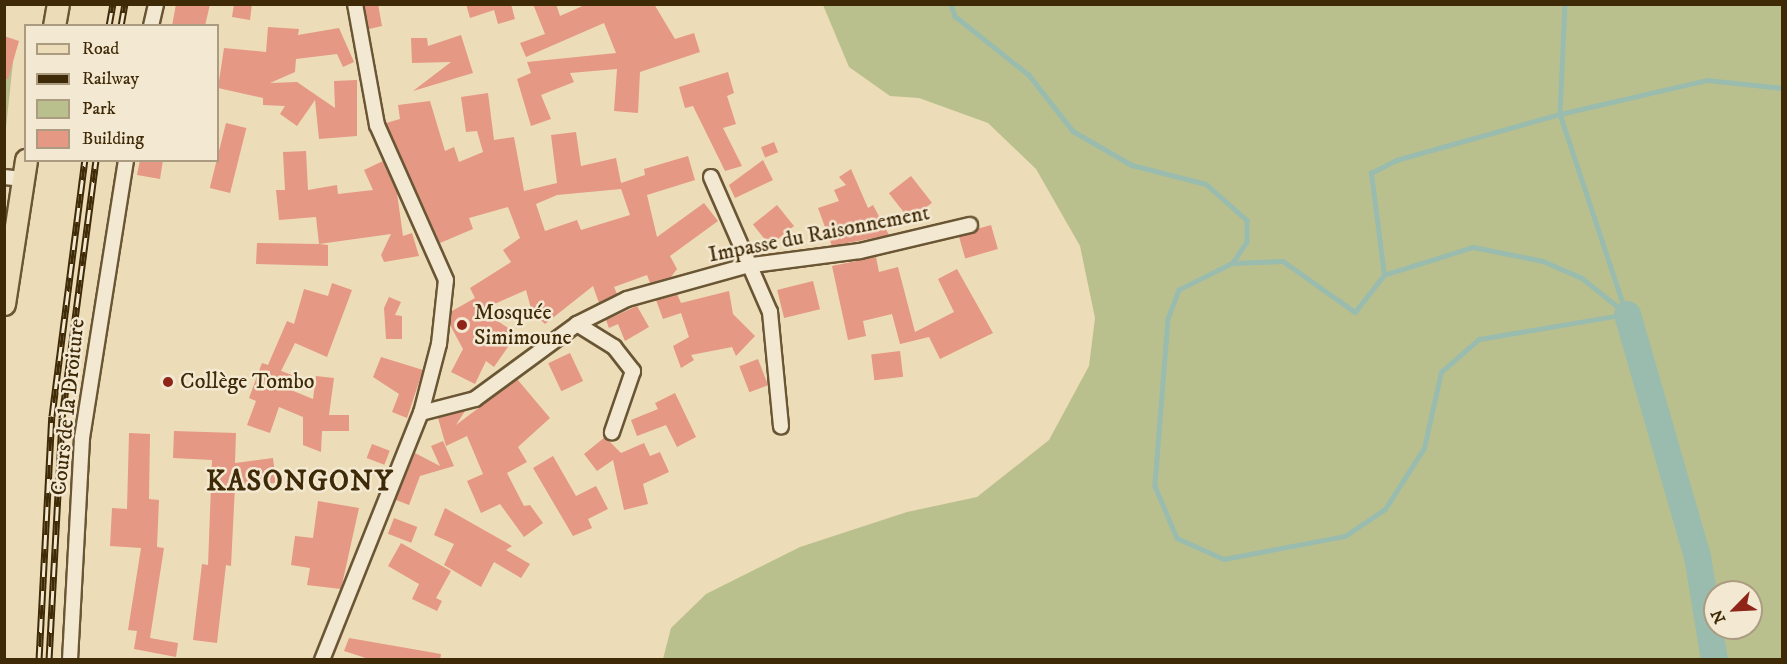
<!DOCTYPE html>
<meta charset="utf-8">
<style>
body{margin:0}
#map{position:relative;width:1787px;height:664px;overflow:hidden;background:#eddcb8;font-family:"IM FELL DW Pica",serif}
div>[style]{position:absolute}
.green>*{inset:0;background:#bac08d}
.stream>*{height:4.5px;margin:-2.25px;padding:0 2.25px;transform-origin:2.25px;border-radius:2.25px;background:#99bcaf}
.river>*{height:27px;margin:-13.5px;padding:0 13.5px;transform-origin:13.5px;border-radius:13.5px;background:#99bcaf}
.building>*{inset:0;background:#e59884;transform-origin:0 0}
.roads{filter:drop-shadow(2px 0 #6a5634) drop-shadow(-2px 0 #6a5634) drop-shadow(0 2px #6a5634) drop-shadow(0 -2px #6a5634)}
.street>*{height:14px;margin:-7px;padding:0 7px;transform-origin:7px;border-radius:7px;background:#f3e8d1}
.primary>*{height:21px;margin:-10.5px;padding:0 10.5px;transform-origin:10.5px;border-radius:10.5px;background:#eddcb8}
.rail>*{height:7px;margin-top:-3.5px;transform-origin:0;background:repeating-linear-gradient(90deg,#f3e8d1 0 14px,#3f2a08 0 28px);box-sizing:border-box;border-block:2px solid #3f2a08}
.dots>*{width:16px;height:16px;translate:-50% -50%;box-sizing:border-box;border:3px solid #f3e8d1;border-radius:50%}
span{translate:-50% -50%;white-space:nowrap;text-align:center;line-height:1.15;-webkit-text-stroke:5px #f3e8d1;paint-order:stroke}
.street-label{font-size:22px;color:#3f2a08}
.poi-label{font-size:22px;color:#3f2a08}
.left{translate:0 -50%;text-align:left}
.district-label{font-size:28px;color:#3f2a08;font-weight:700;letter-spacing:1.5px}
.frame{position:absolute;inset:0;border:6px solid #3f2a08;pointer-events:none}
.legend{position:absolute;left:24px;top:24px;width:195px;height:138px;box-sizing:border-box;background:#f3e8d1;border:2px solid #ab9c81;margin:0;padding:8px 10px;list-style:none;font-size:18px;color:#3f2a08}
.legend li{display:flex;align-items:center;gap:12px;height:30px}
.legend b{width:30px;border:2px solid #ab9c81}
.north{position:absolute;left:1703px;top:580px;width:60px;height:60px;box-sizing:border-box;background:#f3e8d1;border:2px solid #ab9c81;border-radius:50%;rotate:246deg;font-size:16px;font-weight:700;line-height:24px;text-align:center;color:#3f2a08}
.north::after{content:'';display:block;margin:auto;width:21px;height:27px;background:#8f2418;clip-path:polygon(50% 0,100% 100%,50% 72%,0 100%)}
</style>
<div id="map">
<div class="green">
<div style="clip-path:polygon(evenodd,823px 5px,1782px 5px,1782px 659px,663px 659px,671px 628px,706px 594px,800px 547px,907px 512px,977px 497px,1049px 440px,1089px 366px,1095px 318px,1080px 246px,1036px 169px,988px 123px,919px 98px,890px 96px,849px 67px,823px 5px,1715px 592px,1751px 592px,1751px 628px,1715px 628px,1715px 592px)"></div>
<div style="clip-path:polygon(5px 58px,13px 62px,5px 137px)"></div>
</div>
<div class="stream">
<div style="left:951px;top:4px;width:13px;rotate:72deg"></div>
<div style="left:955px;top:16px;width:95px;rotate:38.6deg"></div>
<div style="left:1029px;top:75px;width:71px;rotate:51.8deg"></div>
<div style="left:1073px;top:131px;width:68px;rotate:30deg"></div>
<div style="left:1132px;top:165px;width:76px;rotate:14.4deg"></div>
<div style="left:1206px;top:184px;width:55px;rotate:41.3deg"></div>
<div style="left:1247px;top:220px;width:22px;rotate:90deg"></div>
<div style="left:1247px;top:242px;width:25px;rotate:124deg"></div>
<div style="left:1233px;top:263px;width:60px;rotate:153.4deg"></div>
<div style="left:1179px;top:290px;width:31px;rotate:111deg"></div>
<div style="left:1168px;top:319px;width:168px;rotate:94.5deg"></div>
<div style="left:1155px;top:486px;width:56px;rotate:67.1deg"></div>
<div style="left:1177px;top:538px;width:51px;rotate:24.1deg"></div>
<div style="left:1224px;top:559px;width:123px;rotate:-10.8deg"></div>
<div style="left:1345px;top:536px;width:48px;rotate:-34deg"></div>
<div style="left:1385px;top:509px;width:72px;rotate:-57.4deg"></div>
<div style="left:1424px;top:448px;width:78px;rotate:-77.4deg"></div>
<div style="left:1441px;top:372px;width:50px;rotate:-41deg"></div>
<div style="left:1479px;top:339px;width:150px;rotate:-9.6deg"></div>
<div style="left:1565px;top:4px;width:110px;rotate:92.6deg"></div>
<div style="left:1560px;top:114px;width:209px;rotate:71.6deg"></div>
<div style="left:1233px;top:263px;width:50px;rotate:-2.3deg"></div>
<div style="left:1283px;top:261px;width:88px;rotate:35.3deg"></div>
<div style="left:1355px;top:312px;width:47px;rotate:-51.9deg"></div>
<div style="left:1384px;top:275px;width:93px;rotate:-17.5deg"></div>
<div style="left:1473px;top:247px;width:71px;rotate:11.3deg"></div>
<div style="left:1543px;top:261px;width:43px;rotate:23.6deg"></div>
<div style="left:1582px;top:278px;width:58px;rotate:38.7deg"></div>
<div style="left:1384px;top:275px;width:103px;rotate:-97.3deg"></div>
<div style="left:1371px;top:173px;width:28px;rotate:-27deg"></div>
<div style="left:1396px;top:160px;width:170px;rotate:-15.7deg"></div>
<div style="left:1560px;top:114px;width:151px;rotate:-13deg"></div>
<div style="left:1707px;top:80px;width:75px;rotate:6.1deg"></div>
</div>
<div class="river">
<div style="left:1627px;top:314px;width:252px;rotate:73.9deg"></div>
<div style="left:1697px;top:556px;width:105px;rotate:80.7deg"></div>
</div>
<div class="building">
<div style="clip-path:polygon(176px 4px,210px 4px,205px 26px,172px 26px)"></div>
<div style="clip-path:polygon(234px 4px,252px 4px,250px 20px,232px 17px)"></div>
<div style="clip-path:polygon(364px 4px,378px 4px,382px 26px,369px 29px)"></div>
<div style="clip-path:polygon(466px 4px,511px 4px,515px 19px,498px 24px,494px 10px,470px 18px)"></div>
<div style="clip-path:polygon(533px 4px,556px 4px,560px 16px,587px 4px,654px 4px,675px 39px,694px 33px,700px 52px,640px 72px,638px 113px,614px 111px,617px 69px,570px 73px,574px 82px,541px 95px,551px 119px,531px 126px,517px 79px,531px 73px,527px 62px,616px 53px,604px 23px,526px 57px,520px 43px,545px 34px)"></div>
<div style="clip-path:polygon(268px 27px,299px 29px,298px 35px,339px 28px,354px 62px,343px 67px,337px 54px,296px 59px,295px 72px,270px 83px,297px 82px,335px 108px,334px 81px,357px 80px,357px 136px,319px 139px,315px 100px,297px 126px,280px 114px,285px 106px,263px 105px,263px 98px,218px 88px,224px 48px,266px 52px)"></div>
<div style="clip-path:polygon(461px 35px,473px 73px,413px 91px,451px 62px,412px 63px,411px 38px,427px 38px,428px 46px)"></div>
<div style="clip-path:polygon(4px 36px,19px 41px,8px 79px,4px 79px)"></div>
<div style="clip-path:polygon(728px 72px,734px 93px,727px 96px,736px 124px,723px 128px,742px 166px,725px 171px,693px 106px,685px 108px,679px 87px)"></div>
<div style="clip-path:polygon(evenodd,488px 93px,494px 140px,514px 137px,524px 191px,557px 183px,551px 135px,576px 132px,581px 166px,616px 158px,621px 183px,645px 175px,644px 169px,688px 156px,695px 180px,647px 195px,657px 237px,704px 203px,718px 221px,670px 256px,677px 269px,671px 277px,650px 283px,647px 275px,614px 287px,617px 294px,599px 303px,593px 286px,545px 324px,532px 312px,526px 290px,481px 310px,517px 334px,494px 367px,486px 361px,475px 384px,451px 372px,463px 349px,450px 325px,452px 311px,475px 298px,470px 288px,511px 262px,503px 250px,520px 238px,508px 207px,469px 218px,473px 229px,440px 243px,386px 123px,400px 119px,398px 105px,430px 101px,445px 151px,454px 147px,459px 162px,483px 152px,477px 131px,466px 132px,461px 97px,488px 93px,621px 189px,630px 215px,581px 230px,577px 220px,545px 231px,536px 204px,557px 195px,621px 189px)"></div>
<div style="left:226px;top:123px;width:21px;height:67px;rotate:14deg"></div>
<div style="left:774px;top:142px;width:11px;height:14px;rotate:68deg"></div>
<div style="clip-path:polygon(306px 151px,308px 190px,337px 185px,338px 194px,373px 190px,364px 170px,383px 161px,397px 193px,403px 236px,412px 233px,419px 256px,384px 262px,381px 255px,391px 234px,319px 244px,328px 245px,328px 266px,256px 264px,257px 243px,319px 244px,316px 217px,279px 220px,276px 190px,285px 190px,283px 152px)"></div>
<div style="clip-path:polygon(140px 160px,163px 160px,160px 179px,137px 175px)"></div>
<div style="clip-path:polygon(763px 160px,773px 180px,735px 198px,729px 185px)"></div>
<div style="clip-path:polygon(851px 169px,868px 208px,873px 205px,889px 235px,832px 246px,818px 208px,839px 201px,834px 190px,846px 185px,839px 177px)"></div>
<div style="left:911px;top:176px;width:34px;height:28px;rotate:52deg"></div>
<div style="left:777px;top:205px;width:27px;height:31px;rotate:51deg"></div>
<div style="left:991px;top:225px;width:25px;height:34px;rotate:74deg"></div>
<div style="clip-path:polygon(876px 257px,879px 272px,898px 267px,915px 332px,954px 312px,938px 279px,957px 269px,993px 333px,940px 359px,929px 337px,900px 344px,892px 314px,863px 321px,866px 336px,848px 340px,832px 266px)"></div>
<div style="left:813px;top:281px;width:29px;height:37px;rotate:76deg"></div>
<div style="clip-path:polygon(332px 283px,352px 290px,327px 357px,295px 343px,281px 371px,292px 375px,286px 388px,313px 399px,316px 376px,334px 378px,329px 415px,349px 415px,349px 431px,322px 431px,321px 452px,303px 445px,303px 417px,279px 407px,270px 433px,247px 425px,256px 401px,249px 398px,262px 363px,268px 365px,287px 321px,294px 324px,304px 289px,328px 296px)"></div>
<div style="clip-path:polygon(729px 291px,733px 314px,755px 336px,736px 356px,732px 347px,691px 355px,694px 360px,681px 368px,673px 346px,689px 337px,681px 313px,663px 319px,656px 300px,677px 294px,681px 303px)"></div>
<div style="clip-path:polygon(389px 297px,401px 302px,395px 315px,402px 316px,402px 339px,386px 339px,384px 308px)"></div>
<div style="clip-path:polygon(637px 306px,649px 327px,625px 341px,618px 324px,609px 328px,606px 320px)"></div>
<div style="left:900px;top:351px;width:26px;height:29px;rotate:83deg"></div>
<div style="left:570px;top:353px;width:31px;height:24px;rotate:65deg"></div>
<div style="clip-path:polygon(381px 357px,423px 370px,407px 418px,392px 412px,399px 394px,373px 377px)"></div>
<div style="left:758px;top:359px;width:28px;height:20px;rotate:69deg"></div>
<div style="clip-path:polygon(517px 379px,550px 418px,518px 447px,527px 462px,507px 473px,524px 506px,530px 505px,543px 523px,524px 537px,500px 504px,481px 513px,467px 481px,483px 474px,467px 436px,446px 446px,438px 418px,465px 411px,456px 425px)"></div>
<div style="clip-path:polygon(675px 393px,696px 437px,677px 447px,666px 425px,637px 436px,631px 420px,658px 409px,655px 403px)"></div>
<div style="clip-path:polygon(174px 431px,236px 433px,235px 463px,273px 458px,276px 483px,235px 486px,231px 566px,226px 565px,217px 643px,193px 640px,202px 564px,208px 565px,212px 460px,173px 458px)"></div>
<div style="clip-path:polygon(129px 433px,150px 434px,149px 499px,159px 500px,157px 547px,164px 548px,150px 638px,178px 643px,176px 657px,134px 649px,137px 631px,128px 630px,141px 548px,110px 546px,112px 508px,127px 509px)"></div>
<div style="clip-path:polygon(605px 437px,621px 453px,644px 443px,650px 456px,660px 452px,669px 472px,643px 484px,648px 504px,624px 510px,613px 460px,597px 471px,584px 454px)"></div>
<div style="clip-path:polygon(443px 441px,454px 466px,420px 476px,409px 505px,396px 500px,415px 453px,440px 466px,431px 446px)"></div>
<div style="left:372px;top:444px;width:19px;height:15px;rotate:21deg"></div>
<div style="clip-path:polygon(553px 456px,576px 496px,596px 486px,608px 509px,588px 519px,592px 528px,573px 536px,533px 468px)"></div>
<div style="clip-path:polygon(318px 501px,359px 508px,341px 589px,307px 585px,310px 568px,291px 565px,295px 536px,313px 538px)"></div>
<div style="clip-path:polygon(445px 508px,512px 546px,506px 550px,530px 564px,521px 578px,494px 562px,481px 587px,444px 565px,454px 544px,434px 535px)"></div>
<div style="left:394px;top:518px;width:25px;height:17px;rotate:21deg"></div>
<div style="clip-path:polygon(401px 543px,451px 571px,436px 598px,442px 601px,437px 611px,412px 599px,419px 584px,388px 566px)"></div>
<div style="clip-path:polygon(349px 638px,441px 654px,440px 660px,372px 660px,344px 651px)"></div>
</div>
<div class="roads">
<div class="street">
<div style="left:151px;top:26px;width:23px;rotate:-77deg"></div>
<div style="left:4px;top:177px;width:18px;rotate:6deg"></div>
<div style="left:711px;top:177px;width:147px;rotate:66.4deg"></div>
<div style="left:770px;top:312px;width:115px;rotate:84.5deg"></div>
<div style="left:577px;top:324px;width:44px;rotate:31.9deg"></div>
<div style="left:614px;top:347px;width:31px;rotate:52deg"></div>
<div style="left:633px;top:371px;width:65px;rotate:109deg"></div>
<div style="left:421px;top:413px;width:56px;rotate:-14.5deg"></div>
<div style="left:475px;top:399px;width:127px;rotate:-36.3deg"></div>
<div style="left:577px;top:324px;width:56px;rotate:-26.6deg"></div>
<div style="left:627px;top:299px;width:123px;rotate:-15.6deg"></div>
<div style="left:745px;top:266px;width:116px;rotate:-7.4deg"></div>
<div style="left:860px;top:251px;width:113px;rotate:-13.3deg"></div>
<div style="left:70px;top:660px;width:222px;rotate:-86.9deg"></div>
<div style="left:82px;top:438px;width:281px;rotate:-81deg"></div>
<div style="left:322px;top:660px;width:266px;rotate:-68.2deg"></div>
<div style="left:421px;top:413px;width:71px;rotate:-75.4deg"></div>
<div style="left:439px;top:344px;width:64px;rotate:-83.8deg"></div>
<div style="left:446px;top:280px;width:170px;rotate:-114deg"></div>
<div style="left:377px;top:125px;width:123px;rotate:-100.3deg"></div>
</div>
<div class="primary">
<div style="left:54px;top:26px;width:22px;rotate:-80deg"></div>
<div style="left:4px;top:304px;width:146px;rotate:-81.3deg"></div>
</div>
</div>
<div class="rail">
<div style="left:109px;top:26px;width:22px;rotate:-80deg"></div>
<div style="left:121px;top:26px;width:22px;rotate:-80deg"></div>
<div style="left:39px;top:660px;width:244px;rotate:-87deg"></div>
<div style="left:52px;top:416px;width:258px;rotate:-82.7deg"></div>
<div style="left:49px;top:660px;width:242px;rotate:-86.9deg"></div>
<div style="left:62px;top:418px;width:260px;rotate:-82.5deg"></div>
</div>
<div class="dots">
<div style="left:462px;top:325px;background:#8f2418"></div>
<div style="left:168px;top:382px;background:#8f2418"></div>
</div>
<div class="street-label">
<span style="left:819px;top:234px;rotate:-11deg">Impasse du Raisonnement</span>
<span style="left:68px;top:407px;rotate:-84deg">Cours de la Droiture</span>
</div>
<div class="poi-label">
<span class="left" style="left:474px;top:325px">Mosquée<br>Simimoune</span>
<span class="left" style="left:180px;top:382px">Collège Tombo</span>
</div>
<div class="district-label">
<span style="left:300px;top:482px">KASONGONY</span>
</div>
<div class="frame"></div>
<ul class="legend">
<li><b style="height:8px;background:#eddcb8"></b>Road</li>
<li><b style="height:8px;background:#3f2a08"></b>Railway</li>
<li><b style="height:16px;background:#bac08d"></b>Park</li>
<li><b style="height:16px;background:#e59884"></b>Building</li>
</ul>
<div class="north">N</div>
</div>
